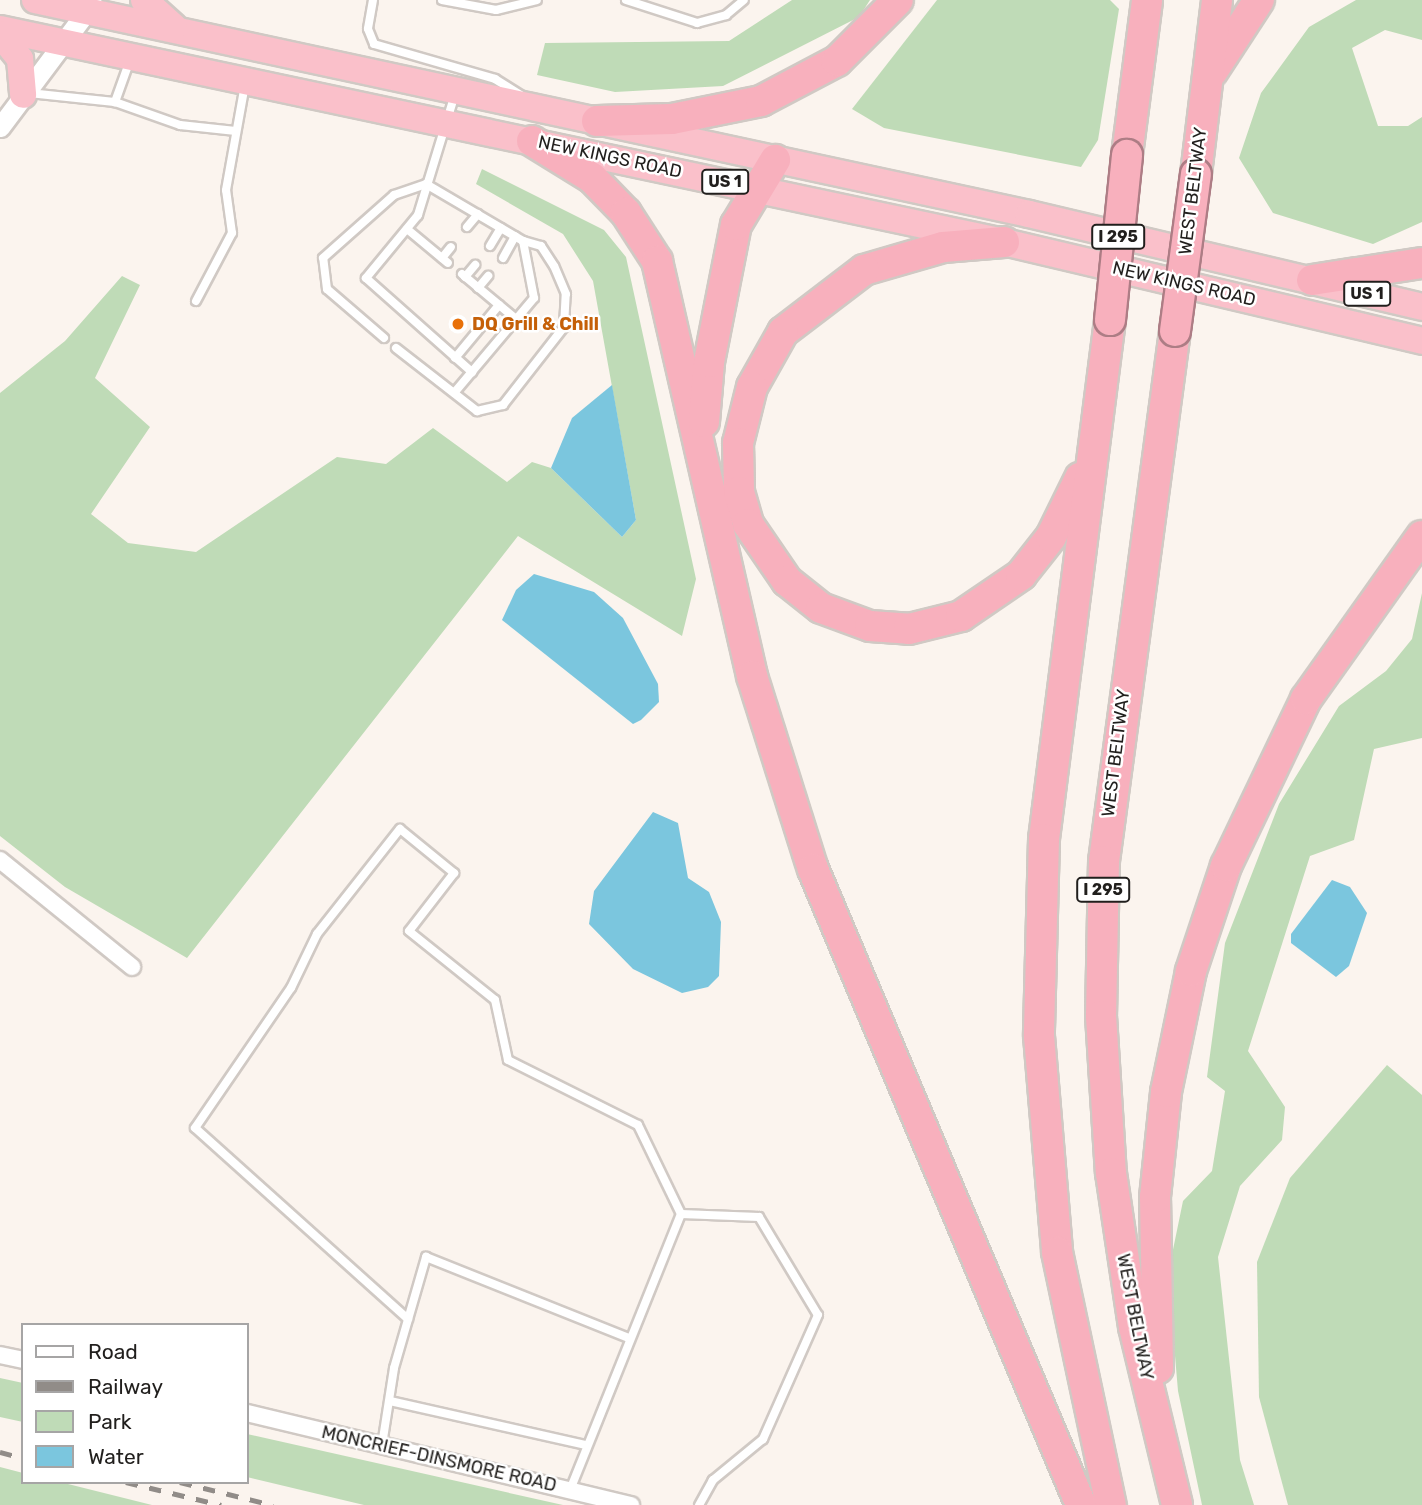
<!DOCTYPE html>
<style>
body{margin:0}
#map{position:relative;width:1422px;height:1505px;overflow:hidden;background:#fbf4ee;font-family:Rubik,sans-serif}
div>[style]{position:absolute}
.green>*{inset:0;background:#bfdbb7}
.water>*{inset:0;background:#7bc6de}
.roads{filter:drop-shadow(2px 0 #d0c9c4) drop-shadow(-2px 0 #d0c9c4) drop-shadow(0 2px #d0c9c4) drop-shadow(0 -2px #d0c9c4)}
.service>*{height:8px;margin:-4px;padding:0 4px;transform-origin:4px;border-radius:4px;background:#fff}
.minor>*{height:16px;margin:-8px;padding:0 8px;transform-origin:8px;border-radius:8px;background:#fff}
.tertiary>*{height:19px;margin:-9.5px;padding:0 9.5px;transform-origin:9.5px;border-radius:9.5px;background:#fff}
.trunk>*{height:26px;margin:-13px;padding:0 13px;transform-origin:13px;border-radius:13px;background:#fac0ca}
.motorway>*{height:30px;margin:-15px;padding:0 15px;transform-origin:15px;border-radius:15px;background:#f8b0bd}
.rail>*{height:4.5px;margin-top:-2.25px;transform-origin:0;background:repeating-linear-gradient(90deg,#918c88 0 12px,transparent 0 24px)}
.bridges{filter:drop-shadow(2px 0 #ad7d85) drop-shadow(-2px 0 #ad7d85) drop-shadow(0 2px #ad7d85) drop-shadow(0 -2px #ad7d85)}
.motorway-bridge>*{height:30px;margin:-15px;padding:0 15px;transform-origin:15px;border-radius:15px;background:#f8b0bd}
.dots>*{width:19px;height:19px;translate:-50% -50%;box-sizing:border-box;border:4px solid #fff;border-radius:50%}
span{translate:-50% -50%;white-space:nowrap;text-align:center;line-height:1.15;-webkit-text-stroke:5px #fff;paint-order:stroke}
.shield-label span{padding:2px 5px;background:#fff;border:2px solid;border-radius:5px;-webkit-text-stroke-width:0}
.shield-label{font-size:16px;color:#211f1d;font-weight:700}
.street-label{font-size:18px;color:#211f1d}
.food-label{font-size:18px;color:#c56008;font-weight:700}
.left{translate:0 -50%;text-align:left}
.legend{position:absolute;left:21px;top:1323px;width:228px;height:161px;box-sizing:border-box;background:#fff;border:2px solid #a6a5a5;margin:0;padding:9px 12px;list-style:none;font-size:21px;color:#211f1d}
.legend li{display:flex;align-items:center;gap:14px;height:35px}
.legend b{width:35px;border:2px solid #a6a5a5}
</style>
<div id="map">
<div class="green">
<div style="clip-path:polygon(792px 0,870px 0,859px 17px,723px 86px,615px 92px,537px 75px,545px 43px,729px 41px)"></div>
<div style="clip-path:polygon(937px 0,1110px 0,1119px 9px,1098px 140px,1081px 167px,884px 128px,852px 109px)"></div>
<div style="clip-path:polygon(1356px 0,1422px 0,1422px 40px,1385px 30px,1352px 48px,1378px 126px,1408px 126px,1422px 117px,1422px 222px,1373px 244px,1273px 213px,1239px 158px,1261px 93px,1309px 27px)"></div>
<div style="clip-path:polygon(482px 169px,604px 230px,626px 257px,696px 579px,682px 636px,518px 536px,187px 958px,65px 887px,0 836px,0 393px,65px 341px,122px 276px,140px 285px,95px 378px,150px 427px,91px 514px,128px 543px,196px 552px,337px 457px,386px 464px,433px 428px,507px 482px,532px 462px,551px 468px,622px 537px,636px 520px,593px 281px,563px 234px,476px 184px)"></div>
<div style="clip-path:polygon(1422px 593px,1422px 738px,1374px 749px,1354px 840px,1310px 856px,1248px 1051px,1285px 1107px,1282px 1140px,1240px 1186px,1218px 1257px,1240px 1460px,1254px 1505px,1202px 1505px,1178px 1391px,1168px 1274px,1183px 1201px,1212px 1171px,1225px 1091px,1207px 1077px,1225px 943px,1279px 804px,1339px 706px,1386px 671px,1412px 639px)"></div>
<div style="clip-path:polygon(1387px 1065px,1422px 1095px,1422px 1505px,1288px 1505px,1259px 1397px,1257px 1262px,1290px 1178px)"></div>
<div style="clip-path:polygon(0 1378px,23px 1383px,23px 1422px,0 1417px)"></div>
<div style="clip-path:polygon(247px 1434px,563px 1505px,364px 1505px,247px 1477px)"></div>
<div style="clip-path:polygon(0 1467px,23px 1473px,23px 1482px,60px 1482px,152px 1505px,0 1505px)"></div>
</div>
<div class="water">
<div style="clip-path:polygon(612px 385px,636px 520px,622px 537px,551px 468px,572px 418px)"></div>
<div style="clip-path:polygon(534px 574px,594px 592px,623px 618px,658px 684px,659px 702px,641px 720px,633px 724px,502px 620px,516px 590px)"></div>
<div style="clip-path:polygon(653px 812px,678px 823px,688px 878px,709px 892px,721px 922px,719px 976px,708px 987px,682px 993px,633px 969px,589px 924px,594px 891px)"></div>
<div style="clip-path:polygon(1332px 880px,1350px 887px,1367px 913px,1349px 966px,1336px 977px,1291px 943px,1291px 934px)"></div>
</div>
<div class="roads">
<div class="service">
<div style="left:373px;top:0;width:29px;rotate:100deg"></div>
<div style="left:368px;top:29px;width:16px;rotate:68deg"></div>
<div style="left:374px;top:44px;width:126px;rotate:16.1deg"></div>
<div style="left:495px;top:79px;width:31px;rotate:32deg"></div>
<div style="left:442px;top:0;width:55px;rotate:10.5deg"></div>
<div style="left:496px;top:10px;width:42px;rotate:-13.7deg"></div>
<div style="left:626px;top:0;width:75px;rotate:17.9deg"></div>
<div style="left:697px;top:23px;width:30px;rotate:-15deg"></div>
<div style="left:726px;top:15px;width:23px;rotate:-40deg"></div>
<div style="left:130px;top:60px;width:45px;rotate:109.7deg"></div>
<div style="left:115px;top:102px;width:69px;rotate:19.5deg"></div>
<div style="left:180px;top:125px;width:56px;rotate:6.1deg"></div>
<div style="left:29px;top:93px;width:86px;rotate:6deg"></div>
<div style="left:455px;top:94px;width:127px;rotate:107deg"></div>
<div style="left:418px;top:215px;width:82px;rotate:129.5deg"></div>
<div style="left:366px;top:278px;width:142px;rotate:41.6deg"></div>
<div style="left:467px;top:227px;width:17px;rotate:-50deg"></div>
<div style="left:407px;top:229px;width:53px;rotate:39.7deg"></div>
<div style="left:490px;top:246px;width:21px;rotate:-59deg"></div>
<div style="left:442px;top:258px;width:14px;rotate:-51deg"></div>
<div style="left:503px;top:258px;width:25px;rotate:-61deg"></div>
<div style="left:462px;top:274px;width:70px;rotate:39.8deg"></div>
<div style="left:465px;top:277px;width:16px;rotate:-50deg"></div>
<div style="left:478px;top:288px;width:16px;rotate:-50deg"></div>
<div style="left:196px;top:301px;width:77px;rotate:-62.1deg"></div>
<div style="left:232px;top:233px;width:43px;rotate:-97.9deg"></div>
<div style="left:226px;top:190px;width:108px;rotate:-79.8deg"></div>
<div style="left:384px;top:338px;width:75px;rotate:-139.3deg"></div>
<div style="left:327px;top:289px;width:31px;rotate:-97deg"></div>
<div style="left:323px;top:258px;width:95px;rotate:-41.6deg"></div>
<div style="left:394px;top:195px;width:34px;rotate:-19deg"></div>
<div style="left:426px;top:184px;width:113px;rotate:30.4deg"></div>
<div style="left:523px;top:241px;width:58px;rotate:79.1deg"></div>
<div style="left:534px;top:298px;width:124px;rotate:130.1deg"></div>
<div style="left:396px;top:348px;width:103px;rotate:37.9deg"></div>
<div style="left:477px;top:411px;width:27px;rotate:-13deg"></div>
<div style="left:503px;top:405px;width:99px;rotate:-52deg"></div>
<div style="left:564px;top:327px;width:33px;rotate:-87deg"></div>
<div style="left:566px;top:294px;width:30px;rotate:-113deg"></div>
<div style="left:554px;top:266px;width:24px;rotate:-123deg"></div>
<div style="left:541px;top:246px;width:19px;rotate:-164deg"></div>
<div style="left:455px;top:358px;width:69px;rotate:-50.3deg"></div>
<div style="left:408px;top:1319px;width:286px;rotate:-138.1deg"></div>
<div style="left:195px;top:1128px;width:170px;rotate:-55.6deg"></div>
<div style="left:291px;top:988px;width:60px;rotate:-64.3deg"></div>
<div style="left:317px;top:934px;width:134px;rotate:-51.7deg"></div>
<div style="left:400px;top:829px;width:70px;rotate:39.2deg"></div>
<div style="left:454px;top:873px;width:73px;rotate:127.8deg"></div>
<div style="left:409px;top:931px;width:110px;rotate:38.7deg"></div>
<div style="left:495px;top:1000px;width:61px;rotate:77.8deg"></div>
<div style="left:508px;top:1060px;width:145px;rotate:26.6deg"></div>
<div style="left:638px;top:1125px;width:99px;rotate:64.2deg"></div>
<div style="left:390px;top:1401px;width:200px;rotate:12.7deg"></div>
<div style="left:382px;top:1445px;width:78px;rotate:-81.1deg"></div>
<div style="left:394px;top:1368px;width:116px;rotate:-73.9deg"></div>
<div style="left:426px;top:1257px;width:219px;rotate:21.8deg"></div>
<div style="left:570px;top:1490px;width:297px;rotate:-68.1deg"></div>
<div style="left:681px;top:1214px;width:78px;rotate:2.2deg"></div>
<div style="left:759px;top:1217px;width:114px;rotate:59deg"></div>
<div style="left:818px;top:1315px;width:136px;rotate:113.9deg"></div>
<div style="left:763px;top:1439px;width:65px;rotate:140.6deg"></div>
<div style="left:713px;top:1480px;width:29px;rotate:119deg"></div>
</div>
<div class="minor">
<div style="left:0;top:860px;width:170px;rotate:39deg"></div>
<div style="left:0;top:1355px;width:24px;rotate:12deg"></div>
<div style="left:247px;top:1413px;width:395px;rotate:13.5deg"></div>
</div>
<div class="tertiary">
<div style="left:0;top:127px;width:154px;rotate:-53.2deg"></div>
</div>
<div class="trunk">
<div style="left:35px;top:0;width:1017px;rotate:12.15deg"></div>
<div style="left:1029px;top:214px;width:404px;rotate:13.3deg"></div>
<div style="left:144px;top:0;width:40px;rotate:42deg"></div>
<div style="left:0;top:29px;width:1026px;rotate:11.98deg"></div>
<div style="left:1004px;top:242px;width:430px;rotate:13.3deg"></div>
<div style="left:0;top:34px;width:32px;rotate:51deg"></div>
<div style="left:20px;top:59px;width:36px;rotate:85deg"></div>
</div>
<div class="motorway">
<div style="left:1212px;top:72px;width:86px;rotate:-56.9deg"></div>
<div style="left:597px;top:121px;width:75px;rotate:-1.5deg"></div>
<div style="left:672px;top:119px;width:91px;rotate:-11.4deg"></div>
<div style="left:761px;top:101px;width:86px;rotate:-27.8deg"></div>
<div style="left:837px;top:61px;width:86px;rotate:-45deg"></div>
<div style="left:532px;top:141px;width:70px;rotate:31.7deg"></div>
<div style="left:592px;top:178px;width:49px;rotate:45.8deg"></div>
<div style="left:626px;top:213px;width:57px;rotate:57.1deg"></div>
<div style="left:657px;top:261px;width:426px;rotate:77.1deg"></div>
<div style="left:752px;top:676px;width:202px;rotate:72.5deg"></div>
<div style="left:813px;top:869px;width:690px;rotate:67.15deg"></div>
<div style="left:1127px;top:155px;width:156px;rotate:-82.6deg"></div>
<div style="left:1196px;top:174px;width:175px;rotate:-83.1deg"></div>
<div style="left:1004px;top:242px;width:61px;rotate:175.3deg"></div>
<div style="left:943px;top:247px;width:82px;rotate:163.8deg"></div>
<div style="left:864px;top:270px;width:102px;rotate:142.6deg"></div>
<div style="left:783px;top:332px;width:63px;rotate:119.4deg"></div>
<div style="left:752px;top:387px;width:58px;rotate:104deg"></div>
<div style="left:738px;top:443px;width:49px;rotate:88.8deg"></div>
<div style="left:739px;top:492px;width:33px;rotate:74deg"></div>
<div style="left:748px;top:524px;width:69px;rotate:55.6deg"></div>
<div style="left:787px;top:581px;width:43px;rotate:38.5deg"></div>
<div style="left:821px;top:608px;width:52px;rotate:20.2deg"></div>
<div style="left:870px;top:626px;width:39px;rotate:4deg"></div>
<div style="left:909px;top:629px;width:54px;rotate:-14deg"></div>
<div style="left:961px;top:616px;width:73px;rotate:-34.3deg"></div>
<div style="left:1021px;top:575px;width:48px;rotate:-51.7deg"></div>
<div style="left:1051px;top:537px;width:66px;rotate:-63.8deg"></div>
<div style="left:1312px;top:280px;width:111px;rotate:-8.8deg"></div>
<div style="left:1110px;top:320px;width:523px;rotate:97.25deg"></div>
<div style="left:1044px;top:839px;width:197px;rotate:91.5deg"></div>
<div style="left:1039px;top:1036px;width:217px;rotate:85.2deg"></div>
<div style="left:1057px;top:1252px;width:259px;rotate:78deg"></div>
<div style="left:1175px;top:331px;width:535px;rotate:97.63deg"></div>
<div style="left:1104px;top:861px;width:155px;rotate:91.1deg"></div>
<div style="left:1101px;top:1016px;width:157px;rotate:86.4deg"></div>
<div style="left:1111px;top:1173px;width:156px;rotate:81.5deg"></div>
<div style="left:1134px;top:1327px;width:183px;rotate:76.4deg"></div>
<div style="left:704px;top:422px;width:60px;rotate:-85.2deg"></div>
<div style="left:709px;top:362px;width:140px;rotate:-78.9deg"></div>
<div style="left:736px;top:225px;width:76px;rotate:-59deg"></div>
<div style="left:1158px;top:1368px;width:171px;rotate:-91deg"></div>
<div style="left:1155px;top:1197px;width:106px;rotate:-84deg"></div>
<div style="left:1166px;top:1092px;width:124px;rotate:-78.3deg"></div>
<div style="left:1191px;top:971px;width:111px;rotate:-71.6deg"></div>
<div style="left:1226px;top:866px;width:185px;rotate:-64.4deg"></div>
<div style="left:1306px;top:699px;width:200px;rotate:-54.6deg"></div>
</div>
</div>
<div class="rail">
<div style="left:0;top:1452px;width:24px;rotate:15deg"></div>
<div style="left:126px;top:1482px;width:98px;rotate:13.6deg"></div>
<div style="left:180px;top:1482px;width:96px;rotate:13.9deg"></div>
</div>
<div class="bridges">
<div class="motorway-bridge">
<div style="left:1110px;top:320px;width:166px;rotate:-84.1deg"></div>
<div style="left:1175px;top:331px;width:158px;rotate:-82.4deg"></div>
</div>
</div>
<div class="dots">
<div style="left:458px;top:324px;background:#e8710a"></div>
</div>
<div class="shield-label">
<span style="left:725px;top:182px">US 1</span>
<span style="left:1118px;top:237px">I 295</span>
<span style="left:1367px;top:294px">US 1</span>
<span style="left:1103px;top:890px">I 295</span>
</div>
<div class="street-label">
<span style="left:610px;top:157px;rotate:12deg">NEW KINGS ROAD</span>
<span style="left:1193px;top:191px;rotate:-83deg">WEST BELTWAY</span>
<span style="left:1184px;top:284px;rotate:13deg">NEW KINGS ROAD</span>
<span style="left:1116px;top:753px;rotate:-83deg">WEST BELTWAY</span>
<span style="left:1135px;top:1317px;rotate:79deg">WEST BELTWAY</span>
<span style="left:439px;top:1459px;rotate:13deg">MONCRIEF-DINSMORE ROAD</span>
</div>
<div class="food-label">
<span class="left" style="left:472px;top:324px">DQ Grill &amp; Chill</span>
</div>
<ul class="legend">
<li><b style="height:9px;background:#fff"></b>Road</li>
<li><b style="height:9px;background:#918c88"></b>Railway</li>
<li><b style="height:19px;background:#bfdbb7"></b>Park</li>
<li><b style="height:19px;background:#7bc6de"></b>Water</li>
</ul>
</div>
